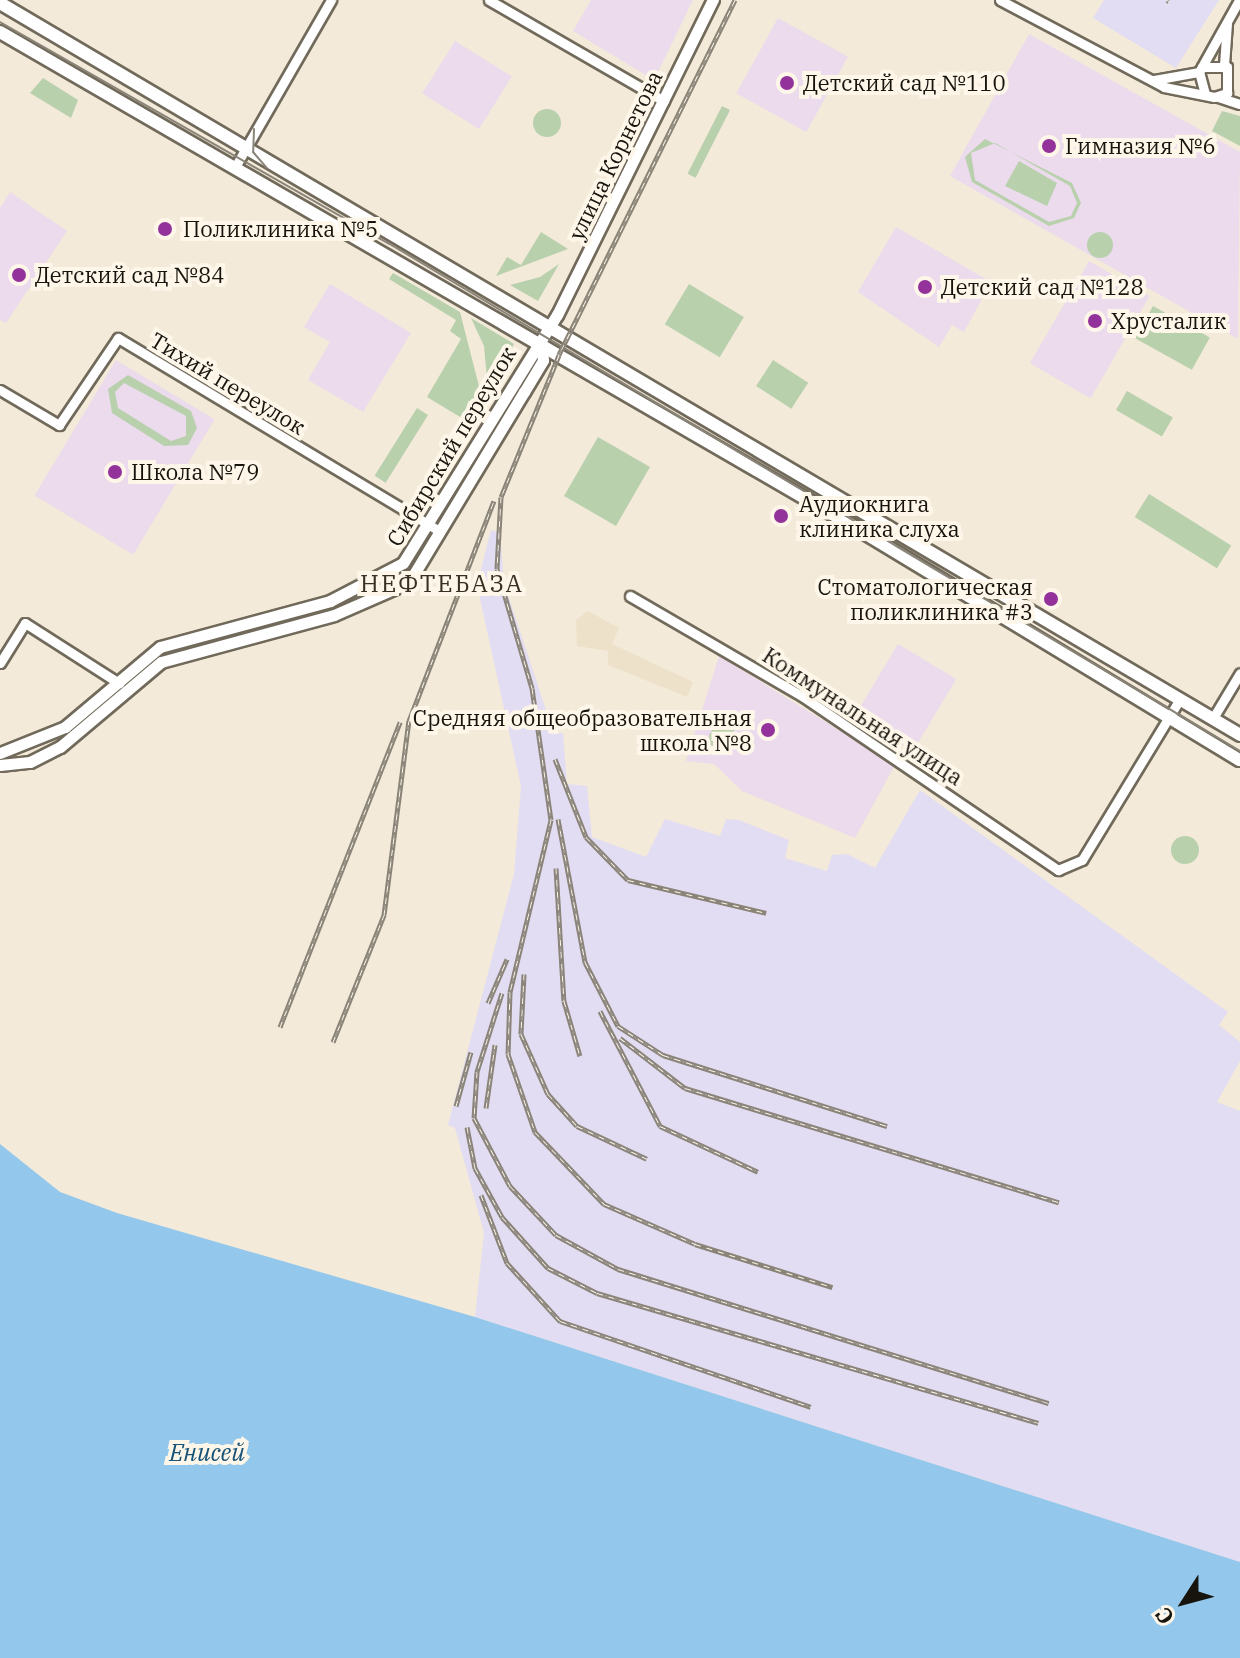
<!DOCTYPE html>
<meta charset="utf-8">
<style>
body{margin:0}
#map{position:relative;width:1240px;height:1658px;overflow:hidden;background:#f3ead9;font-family:"IBM Plex Serif",serif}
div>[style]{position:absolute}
.built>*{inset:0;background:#eee1c9}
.industrial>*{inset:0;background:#e2ddf3}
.education>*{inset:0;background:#ebdbed;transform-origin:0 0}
.green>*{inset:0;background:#b9d0ad;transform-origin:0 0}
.round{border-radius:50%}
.water>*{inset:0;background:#93c7eb}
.roads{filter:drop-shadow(2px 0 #716a5b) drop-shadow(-2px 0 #716a5b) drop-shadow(0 2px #716a5b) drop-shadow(0 -2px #716a5b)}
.minor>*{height:9px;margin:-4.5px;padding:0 4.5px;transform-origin:4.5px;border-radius:4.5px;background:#fff}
.major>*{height:11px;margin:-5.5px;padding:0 5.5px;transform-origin:5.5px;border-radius:5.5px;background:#fff}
.highway>*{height:12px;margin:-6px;padding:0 6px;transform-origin:6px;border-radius:6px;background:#fff}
.tram>*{height:2px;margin:-1px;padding:0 1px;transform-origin:1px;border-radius:1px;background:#8a8478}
.rail>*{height:5px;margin-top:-2.5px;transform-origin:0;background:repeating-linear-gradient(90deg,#fef7e9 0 6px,#8a8478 0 12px);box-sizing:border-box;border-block:2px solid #8a8478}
.dots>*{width:22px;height:22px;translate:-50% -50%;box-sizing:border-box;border:4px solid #fef7e9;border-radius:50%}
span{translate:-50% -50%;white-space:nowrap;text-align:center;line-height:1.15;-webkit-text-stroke:8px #fef7e9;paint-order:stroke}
.poi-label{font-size:22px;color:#17140e}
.left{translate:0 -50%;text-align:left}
.right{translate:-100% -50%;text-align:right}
.street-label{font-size:22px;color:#17140e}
.neighbourhood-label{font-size:24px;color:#373023;letter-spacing:2px}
.water-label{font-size:24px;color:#195478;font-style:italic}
.north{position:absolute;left:1144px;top:1562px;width:80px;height:80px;-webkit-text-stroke:6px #fef7e9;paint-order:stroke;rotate:234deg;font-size:22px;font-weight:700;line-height:32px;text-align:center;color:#17140e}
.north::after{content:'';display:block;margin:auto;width:28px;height:36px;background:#17140e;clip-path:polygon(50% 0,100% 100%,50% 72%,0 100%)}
</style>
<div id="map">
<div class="built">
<div style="clip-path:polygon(588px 611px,619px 628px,612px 644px,693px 682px,687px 697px,608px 665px,608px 651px,577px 646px,576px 620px)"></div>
</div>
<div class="industrial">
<div style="clip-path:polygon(1104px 0,1219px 0,1176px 68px,1093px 18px)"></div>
<div style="clip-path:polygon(491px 530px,500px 533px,504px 583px,554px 734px,563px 733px,567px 784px,587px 786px,592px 837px,646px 857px,665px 819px,720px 836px,726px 819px,739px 820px,789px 840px,785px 858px,827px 871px,832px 855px,847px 854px,875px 868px,920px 790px,1228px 1012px,1219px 1025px,1240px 1042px,1240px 1061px,1217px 1102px,1240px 1111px,1240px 1562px,475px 1317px,484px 1233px,455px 1128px,448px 1125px,514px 874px,521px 786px,477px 585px)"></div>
</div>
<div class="education">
<div style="clip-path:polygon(591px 0,693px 0,654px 80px,573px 31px)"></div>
<div style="left:778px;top:18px;width:80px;height:86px;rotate:29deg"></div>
<div style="clip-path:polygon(1029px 34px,1240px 152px,1238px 339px,950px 176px)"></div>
<div style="left:455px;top:41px;width:67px;height:62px;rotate:32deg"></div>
<div style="clip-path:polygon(10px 192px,67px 231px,6px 323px,0 320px,0 208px)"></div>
<div style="clip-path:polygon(896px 227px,991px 282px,964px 332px,952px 325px,939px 347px,858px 292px)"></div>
<div style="left:1089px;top:261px;width:70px;height:118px;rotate:30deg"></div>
<div style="clip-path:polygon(330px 284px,411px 333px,363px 412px,308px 380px,330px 342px,304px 327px)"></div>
<div style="left:116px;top:360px;width:115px;height:158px;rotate:31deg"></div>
<div style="left:898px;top:644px;width:68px;height:84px;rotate:31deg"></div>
<div style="clip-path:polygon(719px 656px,895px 765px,855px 838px,742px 791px,714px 764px,686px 761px)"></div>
</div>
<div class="green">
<div style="clip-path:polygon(43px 78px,78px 100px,71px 118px,30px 93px)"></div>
<div style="left:722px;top:106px;width:9px;height:76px;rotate:27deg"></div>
<div class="round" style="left:533px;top:109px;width:28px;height:28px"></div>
<div style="clip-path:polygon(1222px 111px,1240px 116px,1240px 146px,1212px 131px)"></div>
<div style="clip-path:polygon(evenodd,985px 139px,1072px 183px,1081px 203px,1074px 218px,1049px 226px,972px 182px,965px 157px,985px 139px,995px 143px,1070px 186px,1077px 203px,1071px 216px,1049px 222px,975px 180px,971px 153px,995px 143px)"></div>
<div style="clip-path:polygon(1019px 161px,1057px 183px,1047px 206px,1005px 186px)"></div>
<div class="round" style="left:1087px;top:232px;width:26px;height:26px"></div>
<div style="clip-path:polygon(541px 232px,568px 249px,496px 276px,507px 257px,521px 265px)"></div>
<div style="clip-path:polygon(559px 264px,538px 301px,510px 285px,540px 277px)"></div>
<div style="clip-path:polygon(393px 273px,460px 312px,483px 402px,470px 423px,427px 397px,461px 339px,450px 331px,456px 320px,389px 279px)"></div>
<div style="left:689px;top:284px;width:64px;height:47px;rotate:31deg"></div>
<div style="left:1153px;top:306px;width:65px;height:37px;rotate:29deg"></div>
<div style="clip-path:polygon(471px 318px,514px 344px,488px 390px,484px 346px)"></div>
<div style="left:773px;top:360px;width:42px;height:31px;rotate:33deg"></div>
<div style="clip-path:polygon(evenodd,128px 375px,191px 411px,197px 428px,188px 445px,164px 446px,112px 413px,108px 389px,128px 375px,124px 383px,186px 416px,186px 436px,171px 441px,118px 408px,115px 392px,124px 383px)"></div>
<div style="left:1127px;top:391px;width:53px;height:22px;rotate:30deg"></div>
<div style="left:417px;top:408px;width:13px;height:80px;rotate:32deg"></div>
<div style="left:598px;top:437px;width:60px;height:68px;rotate:30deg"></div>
<div style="left:1149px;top:494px;width:97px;height:27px;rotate:32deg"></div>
<div class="round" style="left:709px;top:725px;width:28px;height:28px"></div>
<div class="round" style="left:1171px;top:836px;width:28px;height:28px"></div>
</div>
<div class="water">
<div style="clip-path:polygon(0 1144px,60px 1192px,117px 1213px,475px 1317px,1240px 1562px,1240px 1658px,0 1658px)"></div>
</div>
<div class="roads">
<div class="minor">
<div style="left:489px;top:0;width:202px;rotate:30deg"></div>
<div style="left:1000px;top:0;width:186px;rotate:27.9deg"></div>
<div style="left:1164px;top:87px;width:51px;rotate:11.3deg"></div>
<div style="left:1214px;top:97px;width:14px;rotate:-17deg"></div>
<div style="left:1227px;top:93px;width:26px;rotate:-90deg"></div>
<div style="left:1227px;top:67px;width:25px;rotate:180deg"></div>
<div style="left:1224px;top:65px;width:42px;rotate:-85.9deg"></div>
<div style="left:1154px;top:80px;width:46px;rotate:-10.1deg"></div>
<div style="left:1205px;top:94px;width:23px;rotate:-105deg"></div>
<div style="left:1199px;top:72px;width:82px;rotate:-60.9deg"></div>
<div style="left:1218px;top:97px;width:23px;rotate:18deg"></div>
<div style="left:235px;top:167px;width:193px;rotate:-60.1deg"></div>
<div style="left:0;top:390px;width:69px;rotate:30.7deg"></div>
<div style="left:59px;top:425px;width:105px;rotate:-55.9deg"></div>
<div style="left:118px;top:338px;width:375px;rotate:31deg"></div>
<div style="left:630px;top:596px;width:199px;rotate:30.2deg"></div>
<div style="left:802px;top:696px;width:310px;rotate:34.2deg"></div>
<div style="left:1058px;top:870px;width:26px;rotate:-23deg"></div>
<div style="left:1082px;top:860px;width:188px;rotate:-58.7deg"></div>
<div style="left:0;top:663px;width:47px;rotate:-58deg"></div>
<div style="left:25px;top:623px;width:112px;rotate:32.6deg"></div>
<div style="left:1213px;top:718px;width:52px;rotate:-59deg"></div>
</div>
<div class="major">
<div style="left:0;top:753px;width:70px;rotate:-21.8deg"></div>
<div style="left:65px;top:727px;width:124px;rotate:-40.1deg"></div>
<div style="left:160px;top:647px;width:176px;rotate:-15.1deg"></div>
<div style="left:330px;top:601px;width:82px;rotate:-27.5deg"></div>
<div style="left:403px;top:563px;width:292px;rotate:-58.2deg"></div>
<div style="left:557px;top:315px;width:352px;rotate:-63.7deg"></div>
<div style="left:0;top:765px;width:30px;rotate:-6deg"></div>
<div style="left:30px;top:762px;width:34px;rotate:-27deg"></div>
<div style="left:60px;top:747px;width:132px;rotate:-40.1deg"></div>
<div style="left:161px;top:662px;width:179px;rotate:-15.2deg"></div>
<div style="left:334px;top:615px;width:70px;rotate:-23.6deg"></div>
<div style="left:398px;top:587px;width:21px;rotate:-39deg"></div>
<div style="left:414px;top:574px;width:213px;rotate:-58.9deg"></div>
<div style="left:524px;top:392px;width:37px;rotate:-59deg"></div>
<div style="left:543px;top:360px;width:16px;rotate:-97deg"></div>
</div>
<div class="highway">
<div style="left:0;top:3px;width:1440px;rotate:30.55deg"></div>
<div style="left:0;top:32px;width:992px;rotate:30.08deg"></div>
<div style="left:858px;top:529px;width:446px;rotate:31.2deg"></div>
</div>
</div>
<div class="tram">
<div style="left:0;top:22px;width:447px;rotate:29.7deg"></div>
<div style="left:388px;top:243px;width:992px;rotate:30.81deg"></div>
<div style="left:254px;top:129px;width:23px;rotate:92deg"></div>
<div style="left:253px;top:152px;width:21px;rotate:49deg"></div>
</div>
<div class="rail">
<div style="left:735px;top:0;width:396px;rotate:116.4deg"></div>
<div style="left:559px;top:355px;width:153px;rotate:112.2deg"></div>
<div style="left:501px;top:497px;width:72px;rotate:93.2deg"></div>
<div style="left:497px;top:569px;width:124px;rotate:73.6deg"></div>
<div style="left:532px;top:688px;width:133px;rotate:81.8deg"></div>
<div style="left:551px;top:820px;width:177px;rotate:103.4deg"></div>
<div style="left:510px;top:992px;width:62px;rotate:91.8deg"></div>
<div style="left:508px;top:1054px;width:83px;rotate:70.9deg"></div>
<div style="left:535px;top:1132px;width:100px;rotate:46.2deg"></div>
<div style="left:604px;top:1204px;width:99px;rotate:23.7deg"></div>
<div style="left:695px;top:1244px;width:144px;rotate:17.4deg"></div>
<div style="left:1167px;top:0;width:2px;rotate:27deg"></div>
<div style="left:555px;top:759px;width:84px;rotate:68.3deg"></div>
<div style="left:586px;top:837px;width:60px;rotate:45.7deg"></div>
<div style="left:628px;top:880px;width:142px;rotate:13.4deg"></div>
<div style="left:558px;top:819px;width:146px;rotate:79.3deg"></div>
<div style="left:585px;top:962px;width:72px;rotate:62.7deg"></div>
<div style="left:618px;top:1026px;width:54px;rotate:32.8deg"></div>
<div style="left:663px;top:1055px;width:235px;rotate:17.6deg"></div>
<div style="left:556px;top:868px;width:133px;rotate:86.6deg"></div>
<div style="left:564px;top:1001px;width:57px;rotate:73.8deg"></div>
<div style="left:524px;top:974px;width:60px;rotate:92.9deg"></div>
<div style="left:521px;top:1034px;width:66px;rotate:65.8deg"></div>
<div style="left:548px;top:1094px;width:43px;rotate:47.8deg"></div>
<div style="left:577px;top:1126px;width:77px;rotate:25.2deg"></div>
<div style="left:502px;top:993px;width:83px;rotate:107.6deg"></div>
<div style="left:477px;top:1072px;width:46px;rotate:93.7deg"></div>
<div style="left:474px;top:1118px;width:77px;rotate:62.1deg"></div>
<div style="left:510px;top:1186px;width:67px;rotate:46.8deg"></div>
<div style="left:556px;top:1235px;width:71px;rotate:28.7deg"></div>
<div style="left:618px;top:1269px;width:451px;rotate:17.3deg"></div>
<div style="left:488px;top:1003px;width:48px;rotate:-66.6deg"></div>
<div style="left:600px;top:1011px;width:130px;rotate:62.4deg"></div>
<div style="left:660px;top:1126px;width:108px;rotate:25.1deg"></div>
<div style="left:280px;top:1027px;width:328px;rotate:-68.5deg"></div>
<div style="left:620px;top:1038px;width:82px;rotate:37.6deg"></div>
<div style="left:685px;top:1088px;width:391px;rotate:17deg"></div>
<div style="left:333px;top:1042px;width:137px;rotate:-68.1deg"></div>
<div style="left:384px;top:915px;width:196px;rotate:-82.7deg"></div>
<div style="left:409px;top:721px;width:236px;rotate:-68.9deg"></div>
<div style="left:456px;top:1106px;width:56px;rotate:-74.5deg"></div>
<div style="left:486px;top:1108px;width:64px;rotate:-81.9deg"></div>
<div style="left:467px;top:1127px;width:42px;rotate:79deg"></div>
<div style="left:475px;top:1168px;width:56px;rotate:61.1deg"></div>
<div style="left:502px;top:1217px;width:69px;rotate:48deg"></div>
<div style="left:548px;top:1268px;width:55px;rotate:27deg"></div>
<div style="left:597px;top:1293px;width:460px;rotate:16.4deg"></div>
<div style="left:481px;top:1195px;width:73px;rotate:69.1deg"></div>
<div style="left:507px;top:1263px;width:79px;rotate:47.6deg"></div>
<div style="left:560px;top:1321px;width:265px;rotate:18.9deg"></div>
</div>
<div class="dots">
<div style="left:787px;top:83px;background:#92329a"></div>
<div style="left:1049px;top:146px;background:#92329a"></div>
<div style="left:165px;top:229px;background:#92329a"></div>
<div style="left:19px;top:275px;background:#92329a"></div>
<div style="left:925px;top:287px;background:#92329a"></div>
<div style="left:1095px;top:321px;background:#92329a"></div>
<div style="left:115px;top:472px;background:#92329a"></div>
<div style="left:781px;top:516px;background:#92329a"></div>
<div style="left:1051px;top:599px;background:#92329a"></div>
<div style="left:768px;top:730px;background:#92329a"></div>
</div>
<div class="poi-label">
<span class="left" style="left:803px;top:83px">Детский сад №110</span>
<span class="left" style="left:1065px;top:146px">Гимназия №6</span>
<span class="left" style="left:183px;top:229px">Поликлиника №5</span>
<span class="left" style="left:35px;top:275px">Детский сад №84</span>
<span class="left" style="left:941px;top:287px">Детский сад №128</span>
<span class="left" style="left:1111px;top:321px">Хрусталик</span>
<span class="left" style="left:131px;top:472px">Школа №79</span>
<span class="left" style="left:799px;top:516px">Аудиокнига<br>клиника слуха</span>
<span class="right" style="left:1033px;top:599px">Стоматологическая<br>поликлиника #3</span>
<span class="right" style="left:752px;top:730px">Средняя общеобразовательная<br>школа №8</span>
</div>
<div class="street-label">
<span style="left:615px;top:155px;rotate:-64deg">улица Корнетова</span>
<span style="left:228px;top:383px;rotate:31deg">Тихий переулок</span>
<span style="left:451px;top:446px;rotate:-59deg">Сибирский переулок</span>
<span style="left:863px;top:716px;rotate:33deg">Коммунальная улица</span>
</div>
<div class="neighbourhood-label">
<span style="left:442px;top:584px">НЕФТЕБАЗА</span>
</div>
<div class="water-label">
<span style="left:207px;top:1453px">Енисей</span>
</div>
<div class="north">С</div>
</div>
